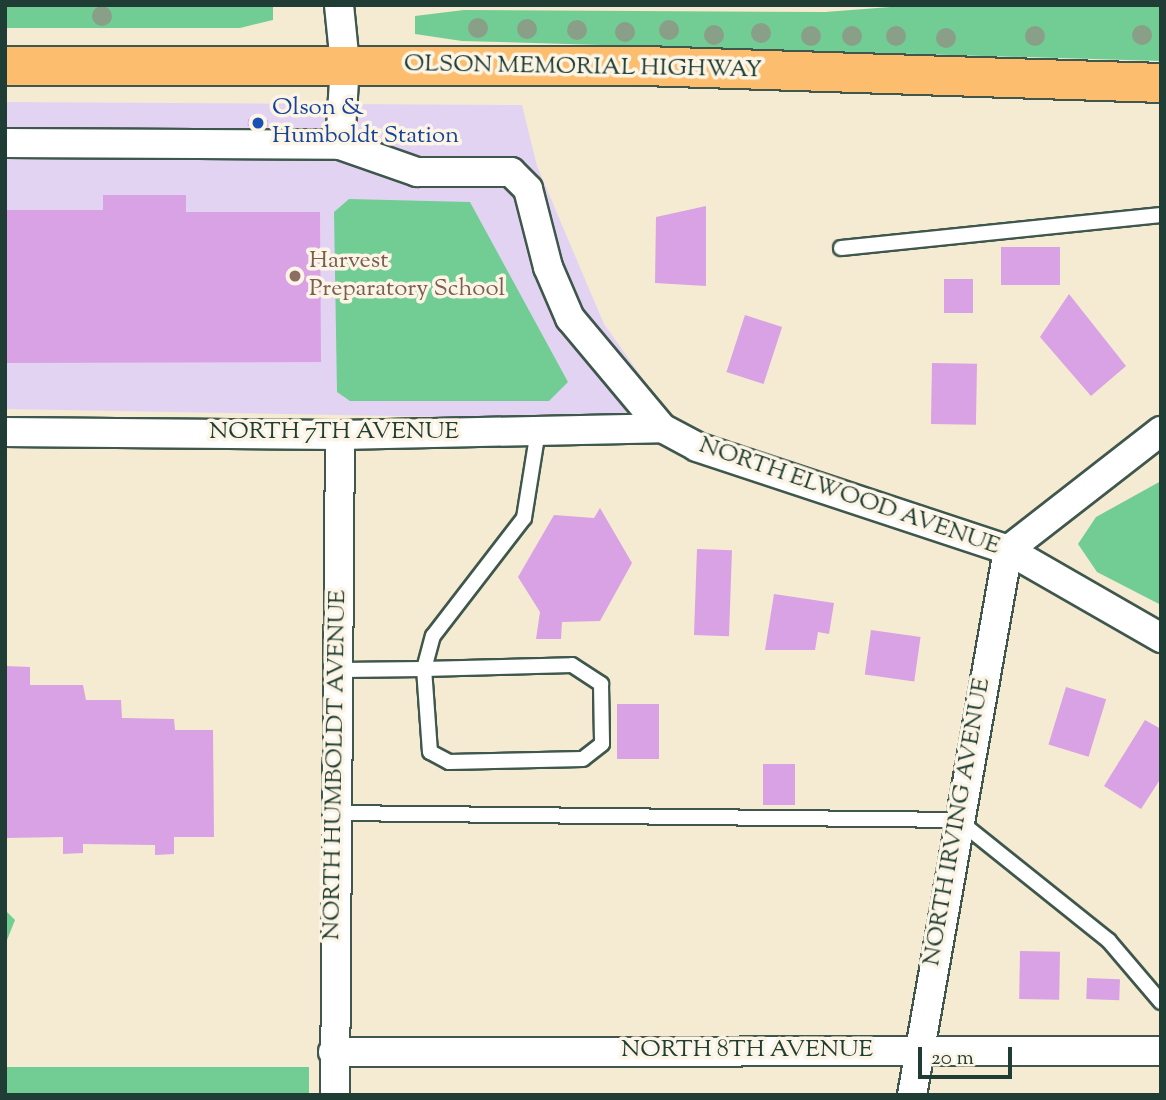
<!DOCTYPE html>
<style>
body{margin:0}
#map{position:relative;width:1166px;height:1100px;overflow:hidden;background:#f4ebd2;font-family:"Sorts Mill Goudy",serif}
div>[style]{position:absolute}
.built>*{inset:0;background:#e3d3f2}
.green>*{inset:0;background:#72cd94;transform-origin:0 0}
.building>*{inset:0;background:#d8a2e4;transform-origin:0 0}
.roads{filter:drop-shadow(2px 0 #3f574c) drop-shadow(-2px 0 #3f574c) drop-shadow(0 2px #3f574c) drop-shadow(0 -2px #3f574c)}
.lane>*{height:14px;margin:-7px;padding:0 7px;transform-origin:7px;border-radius:7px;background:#fff}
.street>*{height:28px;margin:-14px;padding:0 14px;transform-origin:14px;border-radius:14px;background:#fff}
.primary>*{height:38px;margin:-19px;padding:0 19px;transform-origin:19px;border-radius:19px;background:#fcbd6e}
.trees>*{width:20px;height:20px;margin:-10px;border-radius:50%;background:#8a9f88}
.dots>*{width:19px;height:19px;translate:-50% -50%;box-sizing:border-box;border:4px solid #fcf5e5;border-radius:50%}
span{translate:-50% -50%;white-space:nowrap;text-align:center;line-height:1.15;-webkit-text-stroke:7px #fcf5e5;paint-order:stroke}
.street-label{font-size:24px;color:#1f3d34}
.transit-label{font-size:24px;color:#164399}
.left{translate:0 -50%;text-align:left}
.education-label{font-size:24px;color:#785e54}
.frame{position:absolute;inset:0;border:7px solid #1f3d34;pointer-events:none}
.scale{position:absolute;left:918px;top:1047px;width:94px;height:32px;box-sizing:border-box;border:4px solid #1f3d34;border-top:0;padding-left:9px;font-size:21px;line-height:24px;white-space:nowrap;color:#1f3d34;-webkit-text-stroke:5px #fcf5e5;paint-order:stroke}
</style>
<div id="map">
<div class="built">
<div style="clip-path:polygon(5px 102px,522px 105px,537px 166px,604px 324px,673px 421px,5px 409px)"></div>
</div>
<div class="green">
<div style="clip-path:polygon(5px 5px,273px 5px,273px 20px,240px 28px,5px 28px)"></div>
<div style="clip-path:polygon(917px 5px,1161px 5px,1161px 61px,462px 41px,415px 34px,415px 16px,464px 10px,825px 12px)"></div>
<div style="clip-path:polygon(349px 199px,470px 202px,568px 382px,549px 401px,350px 401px,337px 392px,334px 212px)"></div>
<div style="clip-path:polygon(1161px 481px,1161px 605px,1097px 572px,1078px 544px,1096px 517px)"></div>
<div style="clip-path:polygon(5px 910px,15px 920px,5px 945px)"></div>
<div style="left:5px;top:1067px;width:304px;height:28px"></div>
</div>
<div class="building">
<div style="left:248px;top:119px;width:20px;height:7px;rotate:3deg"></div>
<div style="clip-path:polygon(103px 195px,186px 195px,186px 212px,320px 212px,321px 362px,5px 363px,5px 210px,103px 210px)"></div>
<div style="clip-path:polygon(706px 206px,706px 286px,655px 283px,656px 217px)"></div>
<div style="left:1060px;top:247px;width:38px;height:59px;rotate:90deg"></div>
<div style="left:944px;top:279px;width:29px;height:34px"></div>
<div style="clip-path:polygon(1069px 294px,1126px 366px,1091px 396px,1040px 337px)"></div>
<div style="left:745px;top:315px;width:39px;height:60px;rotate:18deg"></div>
<div style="left:932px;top:363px;width:45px;height:61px;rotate:1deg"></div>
<div style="clip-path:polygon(600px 508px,632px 563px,600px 621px,562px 622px,561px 639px,536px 639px,540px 612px,518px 577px,554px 515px,594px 518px)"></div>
<div style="left:697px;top:549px;width:35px;height:86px;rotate:2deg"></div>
<div style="clip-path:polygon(774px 594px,834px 603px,829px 634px,818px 632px,815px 650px,765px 650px)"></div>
<div style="left:871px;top:630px;width:50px;height:45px;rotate:8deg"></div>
<div style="clip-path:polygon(5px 666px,30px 667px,30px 685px,83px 685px,86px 700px,121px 700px,122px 718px,174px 719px,175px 730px,213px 730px,214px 837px,174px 837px,174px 854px,155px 855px,155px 845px,83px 844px,83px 853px,63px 854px,63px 837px,5px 838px)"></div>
<div style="left:1066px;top:687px;width:42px;height:60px;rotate:17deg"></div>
<div style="left:617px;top:704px;width:42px;height:55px"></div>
<div style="clip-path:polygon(1145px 720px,1161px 729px,1161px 778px,1141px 809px,1104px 786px)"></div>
<div style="left:763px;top:764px;width:32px;height:41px"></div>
<div style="left:1020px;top:951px;width:40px;height:48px;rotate:1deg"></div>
<div style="left:1087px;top:978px;width:33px;height:21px;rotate:2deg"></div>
</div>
<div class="roads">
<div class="lane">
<div style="left:841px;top:248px;width:322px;rotate:-5.9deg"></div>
<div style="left:341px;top:670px;width:83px;rotate:-0.7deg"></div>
<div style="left:424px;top:669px;width:148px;rotate:-1.5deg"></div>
<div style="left:572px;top:665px;width:35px;rotate:33deg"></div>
<div style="left:601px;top:684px;width:60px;rotate:89deg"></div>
<div style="left:602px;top:744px;width:24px;rotate:142deg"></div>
<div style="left:583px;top:759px;width:134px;rotate:178.7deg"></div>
<div style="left:449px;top:762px;width:21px;rotate:-152deg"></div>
<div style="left:430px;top:752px;width:83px;rotate:-94.1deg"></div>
<div style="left:424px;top:669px;width:34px;rotate:-75deg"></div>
<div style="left:433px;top:636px;width:149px;rotate:-52.4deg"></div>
<div style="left:524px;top:518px;width:88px;rotate:-80.9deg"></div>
<div style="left:335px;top:813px;width:623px;rotate:0.64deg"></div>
<div style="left:958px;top:820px;width:193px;rotate:38.7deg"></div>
<div style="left:1109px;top:941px;width:80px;rotate:49.6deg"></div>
</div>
<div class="street">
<div style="left:339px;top:5px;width:59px;rotate:84.2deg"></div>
<div style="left:345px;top:64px;width:81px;rotate:93.5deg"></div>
<div style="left:5px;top:143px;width:335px;rotate:0.3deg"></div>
<div style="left:340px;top:145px;width:82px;rotate:19.3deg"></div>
<div style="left:417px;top:172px;width:94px"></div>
<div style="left:511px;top:172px;width:24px;rotate:45deg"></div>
<div style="left:528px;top:189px;width:81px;rotate:75.6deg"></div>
<div style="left:548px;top:267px;width:56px;rotate:66.7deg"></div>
<div style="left:570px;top:318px;width:143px;rotate:50.1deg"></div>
<div style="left:662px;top:428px;width:40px;rotate:28deg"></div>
<div style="left:697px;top:447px;width:328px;rotate:18.3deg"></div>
<div style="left:1008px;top:550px;width:177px;rotate:29.9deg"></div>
<div style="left:5px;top:432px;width:335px;rotate:0.5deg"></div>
<div style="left:340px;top:435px;width:322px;rotate:-1.2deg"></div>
<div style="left:1008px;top:550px;width:194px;rotate:-37.9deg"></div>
<div style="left:333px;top:1052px;width:828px;rotate:-0.07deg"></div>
<div style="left:335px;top:1095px;width:660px;rotate:-89.57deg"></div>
<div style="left:912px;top:1095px;width:553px;rotate:-80.01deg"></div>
</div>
<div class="primary">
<div style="left:5px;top:66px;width:639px"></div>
<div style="left:644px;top:66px;width:517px;rotate:1.88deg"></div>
</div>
</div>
<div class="trees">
<div style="left:102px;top:16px"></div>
<div style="left:478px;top:28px"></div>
<div style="left:527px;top:29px"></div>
<div style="left:577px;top:30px"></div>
<div style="left:669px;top:30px"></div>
<div style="left:625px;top:32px"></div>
<div style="left:761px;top:33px"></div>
<div style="left:714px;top:35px"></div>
<div style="left:1142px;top:35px"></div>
<div style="left:811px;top:36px"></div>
<div style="left:852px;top:36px"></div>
<div style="left:896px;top:36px"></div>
<div style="left:1035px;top:36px"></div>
<div style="left:946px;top:38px"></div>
</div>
<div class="dots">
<div style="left:258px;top:123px;background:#1a4fb4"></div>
<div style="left:295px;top:276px;background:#8d6e63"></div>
</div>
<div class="street-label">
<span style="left:583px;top:68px;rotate:1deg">OLSON MEMORIAL HIGHWAY</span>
<span style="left:334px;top:433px">NORTH 7TH AVENUE</span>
<span style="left:849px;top:497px;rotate:19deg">NORTH ELWOOD AVENUE</span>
<span style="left:336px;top:765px;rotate:-89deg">NORTH HUMBOLDT AVENUE</span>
<span style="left:958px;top:822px;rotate:-80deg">NORTH IRVING AVENUE</span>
<span style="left:747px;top:1051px">NORTH 8TH AVENUE</span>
</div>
<div class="transit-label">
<span class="left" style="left:272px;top:123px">Olson &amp;<br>Humboldt Station</span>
</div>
<div class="education-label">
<span class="left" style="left:309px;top:276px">Harvest<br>Preparatory School</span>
</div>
<div class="frame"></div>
<div class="scale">20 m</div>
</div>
